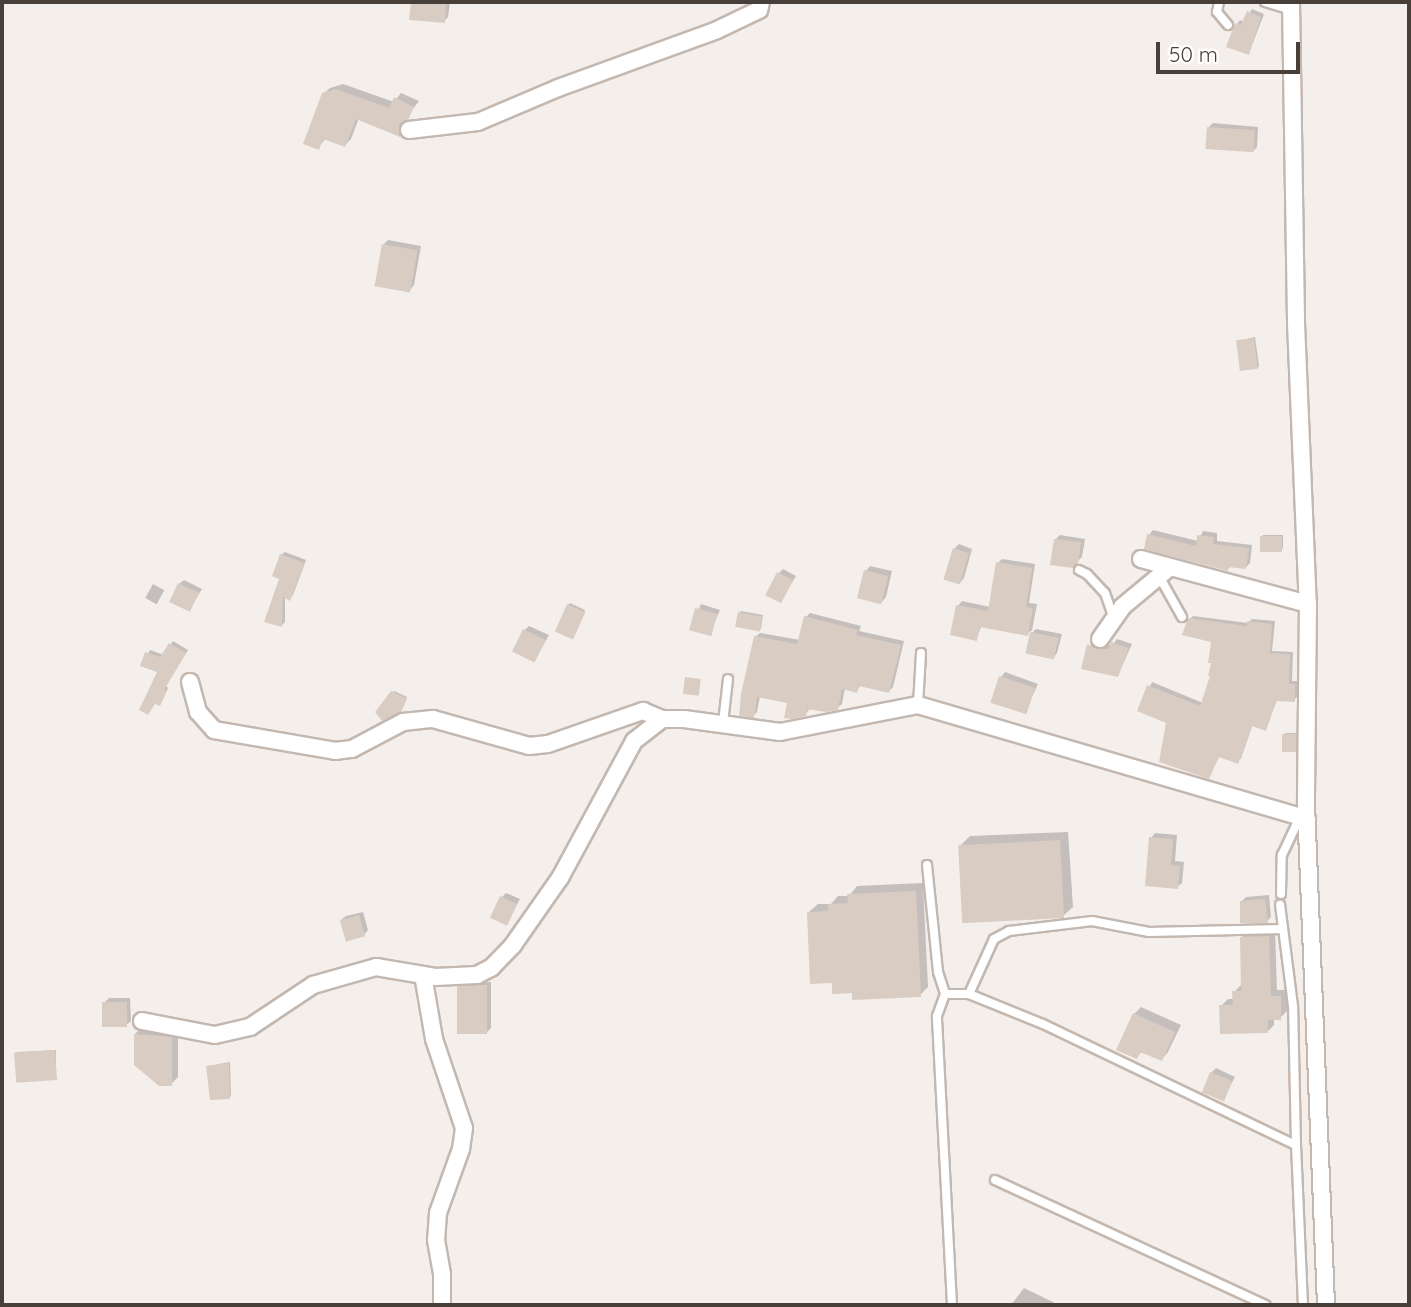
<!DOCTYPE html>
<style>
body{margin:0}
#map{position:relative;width:1411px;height:1307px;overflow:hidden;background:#f5efeb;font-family:Quicksand,sans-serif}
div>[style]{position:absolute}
.shadow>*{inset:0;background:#0003;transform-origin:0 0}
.building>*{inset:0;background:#d9ccc3;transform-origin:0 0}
.roads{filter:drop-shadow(2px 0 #c3b8b0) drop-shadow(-2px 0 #c3b8b0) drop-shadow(0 2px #c3b8b0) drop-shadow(0 -2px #c3b8b0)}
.lane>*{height:8px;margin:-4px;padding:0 4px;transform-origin:4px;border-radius:4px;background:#fff}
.street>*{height:16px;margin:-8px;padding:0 8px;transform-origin:8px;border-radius:8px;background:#fff}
span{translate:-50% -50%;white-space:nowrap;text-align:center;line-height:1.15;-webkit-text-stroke:7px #fff;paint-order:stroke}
.frame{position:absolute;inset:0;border:4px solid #493f39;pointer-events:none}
.scale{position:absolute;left:1156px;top:42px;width:144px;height:32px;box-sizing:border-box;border:4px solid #493f39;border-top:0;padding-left:9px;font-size:21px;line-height:24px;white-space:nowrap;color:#493f39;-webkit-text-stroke:5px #fff;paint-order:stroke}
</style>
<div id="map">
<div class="shadow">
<div style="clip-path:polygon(412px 2px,450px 2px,448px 17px,444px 21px,411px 18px)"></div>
<div style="clip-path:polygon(1252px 9px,1264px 14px,1249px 53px,1237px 24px,1240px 20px,1244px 22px)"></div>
<div style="clip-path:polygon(343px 84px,394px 102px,401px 93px,419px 101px,405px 120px,405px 130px,399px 135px,359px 118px,351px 139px,345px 145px,326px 138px,318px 148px,323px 94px,330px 88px)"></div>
<div style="clip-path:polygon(1213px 123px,1258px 127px,1257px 147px,1253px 151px,1209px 127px)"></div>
<div style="clip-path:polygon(388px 240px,421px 246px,414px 285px,410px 290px,384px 244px)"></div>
<div style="clip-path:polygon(1255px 337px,1259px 366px,1258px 368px,1238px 341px)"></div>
<div style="clip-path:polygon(1153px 530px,1198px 541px,1203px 531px,1217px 533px,1217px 541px,1252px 545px,1250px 563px,1246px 567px,1231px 566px,1227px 570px,1149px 535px)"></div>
<div style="clip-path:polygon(1060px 535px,1085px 539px,1082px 557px,1072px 566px,1056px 539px)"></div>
<div style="clip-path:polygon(1263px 535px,1283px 535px,1283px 549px,1262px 537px)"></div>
<div style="clip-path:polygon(959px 544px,972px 549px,964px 578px,960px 583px,954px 549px)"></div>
<div style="clip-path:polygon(285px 552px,306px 560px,293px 595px,290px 599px,285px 597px,285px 622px,282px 625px,281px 555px)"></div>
<div style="clip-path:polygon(1002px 559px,1035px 564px,1029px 603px,1037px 604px,1032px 630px,1027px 634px,982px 625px,976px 639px,958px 606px,962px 601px,990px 607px,998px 563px)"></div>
<div style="clip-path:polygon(870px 566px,892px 571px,886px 597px,882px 602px,866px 571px)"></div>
<div style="clip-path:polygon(783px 569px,796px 576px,781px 601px,779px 573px)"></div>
<div style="clip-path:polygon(184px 580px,202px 589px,189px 610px,179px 584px)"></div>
<div style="left:153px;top:584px;width:13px;height:16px;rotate:29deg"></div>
<div style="clip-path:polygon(570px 603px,585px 610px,573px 637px,568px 605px)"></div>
<div style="clip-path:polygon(701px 604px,720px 610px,709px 635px,690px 629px)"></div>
<div style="clip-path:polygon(741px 611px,763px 615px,761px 629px,740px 613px)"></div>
<div style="clip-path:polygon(810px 613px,861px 626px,859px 631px,904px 641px,893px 687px,889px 691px,861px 685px,856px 691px,845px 688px,842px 704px,837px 708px,810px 708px,805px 715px,789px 702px,760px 696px,757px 712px,753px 716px,755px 637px,760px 633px,800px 640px,806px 617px)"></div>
<div style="clip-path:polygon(1193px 616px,1248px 623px,1252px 619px,1275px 621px,1272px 651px,1293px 652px,1292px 681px,1297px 681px,1297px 697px,1294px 700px,1277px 700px,1266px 729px,1253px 724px,1241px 758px,1238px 762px,1220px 755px,1208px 777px,1168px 722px,1139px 710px,1152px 682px,1203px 703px,1213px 675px,1213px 640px,1190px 619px)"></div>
<div style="clip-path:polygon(529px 626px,549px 635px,535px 660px,525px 630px)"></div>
<div style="clip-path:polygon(1036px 629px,1062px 634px,1057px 653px,1053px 658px,1032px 633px)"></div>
<div style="clip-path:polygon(1117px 639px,1132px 644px,1118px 675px,1083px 667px,1093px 640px,1112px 646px)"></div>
<div style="clip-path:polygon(173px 641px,188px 650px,166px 686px,168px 688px,162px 701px,159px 671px,142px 665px,150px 650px,164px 655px)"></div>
<div style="clip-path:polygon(1005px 672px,1038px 684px,1025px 712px,1001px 677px)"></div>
<div style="clip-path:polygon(394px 691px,407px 697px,402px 708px,377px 712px)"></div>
<div style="clip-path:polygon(1285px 733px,1297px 733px,1295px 751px,1284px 735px)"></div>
<div style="clip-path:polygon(1068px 832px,1073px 907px,1063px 916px,960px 846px,970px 836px)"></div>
<div style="clip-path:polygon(1155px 833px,1177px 835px,1175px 861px,1184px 862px,1182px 883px,1177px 887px,1151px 838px)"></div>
<div style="clip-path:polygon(923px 883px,928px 987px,920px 995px,854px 991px,833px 981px,809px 912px,818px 904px,831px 904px,838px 896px,849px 896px,857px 886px)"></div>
<div style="clip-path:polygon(506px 893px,520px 899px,506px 924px,502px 897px)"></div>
<div style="clip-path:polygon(1269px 895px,1271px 917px,1267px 921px,1241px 902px,1246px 897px)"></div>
<div style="clip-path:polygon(363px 912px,368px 930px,364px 935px,341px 920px,346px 916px)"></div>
<div style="clip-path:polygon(1249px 930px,1275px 930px,1277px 990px,1287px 990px,1287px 1011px,1280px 1018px,1274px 1018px,1274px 1025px,1267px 1032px,1221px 1006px,1228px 999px,1234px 999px,1234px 992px,1241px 985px,1242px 937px)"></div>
<div style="clip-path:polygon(491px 982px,491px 1028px,487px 1032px,459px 987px,463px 983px)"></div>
<div style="clip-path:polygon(109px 998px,130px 998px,131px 1021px,126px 1025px,104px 1003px)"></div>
<div style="clip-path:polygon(1141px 1007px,1181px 1025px,1168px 1052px,1162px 1059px,1143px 1051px,1136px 1057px,1134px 1014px)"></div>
<div style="clip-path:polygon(142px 1027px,178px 1031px,178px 1077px,171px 1084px,135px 1034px)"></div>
<div style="clip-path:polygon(56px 1050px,56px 1079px,16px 1053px,17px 1052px)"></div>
<div style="clip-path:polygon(230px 1062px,231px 1096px,230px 1097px,208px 1066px)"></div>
<div style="clip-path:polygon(1216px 1068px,1235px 1077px,1223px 1099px,1211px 1073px)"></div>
<div style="clip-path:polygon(1024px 1288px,1059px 1305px,1011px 1305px)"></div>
</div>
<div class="building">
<div style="clip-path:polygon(411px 2px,446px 2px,445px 23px,409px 20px)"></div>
<div style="clip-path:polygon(1247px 11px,1261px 17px,1249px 55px,1226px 47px,1235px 23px,1241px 25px)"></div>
<div style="clip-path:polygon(336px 89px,389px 108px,394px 97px,414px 107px,408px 120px,400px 125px,400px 137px,356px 119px,345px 147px,323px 139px,319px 150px,303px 144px,322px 93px)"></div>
<div style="left:1207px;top:127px;width:48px;height:22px;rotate:4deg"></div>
<div style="left:382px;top:244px;width:36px;height:43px;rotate:10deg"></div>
<div style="left:1254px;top:338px;width:31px;height:18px;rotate:83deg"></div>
<div style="clip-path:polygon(1147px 534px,1196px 546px,1197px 535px,1214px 537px,1213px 544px,1249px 548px,1246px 569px,1228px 567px,1228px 571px,1144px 549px)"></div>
<div style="left:1260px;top:536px;width:22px;height:16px"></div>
<div style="clip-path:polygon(1054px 539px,1081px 542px,1078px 564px,1073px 568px,1050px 565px)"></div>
<div style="left:953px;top:548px;width:17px;height:33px;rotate:17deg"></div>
<div style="clip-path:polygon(280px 554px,304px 563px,290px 601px,283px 597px,282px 627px,264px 622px,279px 579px,272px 576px)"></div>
<div style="clip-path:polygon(996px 562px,1032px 568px,1026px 607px,1033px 608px,1028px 636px,980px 627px,977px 641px,950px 635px,956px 605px,988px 611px)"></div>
<div style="left:864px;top:570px;width:25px;height:29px;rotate:14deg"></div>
<div style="left:777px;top:572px;width:18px;height:26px;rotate:27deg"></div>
<div style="left:178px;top:583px;width:23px;height:21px;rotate:25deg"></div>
<div style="left:567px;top:604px;width:20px;height:30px;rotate:24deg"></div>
<div style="left:695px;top:608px;width:23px;height:23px;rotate:15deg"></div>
<div style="left:738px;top:612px;width:25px;height:15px;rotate:11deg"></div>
<div style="clip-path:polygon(804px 616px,858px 630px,856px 635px,901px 645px,889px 693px,859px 686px,857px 693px,842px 689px,838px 710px,826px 712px,807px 709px,806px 716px,792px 719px,784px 718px,787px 703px,757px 697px,754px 718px,739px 716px,741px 694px,754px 636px,797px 644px)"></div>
<div style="clip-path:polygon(1188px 618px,1247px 626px,1247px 621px,1272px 624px,1270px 653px,1290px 654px,1289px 684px,1295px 684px,1295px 702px,1276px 701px,1266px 731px,1252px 726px,1238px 764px,1219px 757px,1209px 779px,1159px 762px,1166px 723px,1137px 711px,1147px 685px,1200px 706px,1210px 676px,1208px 676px,1211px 663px,1208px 663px,1211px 642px,1182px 635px)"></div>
<div style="left:523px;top:629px;width:25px;height:25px;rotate:26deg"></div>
<div style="left:1030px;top:632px;width:29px;height:22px;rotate:12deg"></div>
<div style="clip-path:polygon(1111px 642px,1129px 648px,1118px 677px,1081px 669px,1087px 644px,1099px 649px,1109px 649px)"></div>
<div style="clip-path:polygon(169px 643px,186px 653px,164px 690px,167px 691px,160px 706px,155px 704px,148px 715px,139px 710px,157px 672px,140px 666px,145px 652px,160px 657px)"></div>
<div style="left:999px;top:676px;width:38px;height:28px;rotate:18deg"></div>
<div style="left:685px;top:677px;width:16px;height:17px;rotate:7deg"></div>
<div style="clip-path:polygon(391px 691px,407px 699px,401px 712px,382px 721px,375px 712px)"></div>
<div style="left:1282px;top:734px;width:14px;height:18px"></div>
<div style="clip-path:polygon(1149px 837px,1173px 839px,1171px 865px,1180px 866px,1178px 889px,1145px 886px)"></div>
<div style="left:1060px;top:840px;width:78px;height:102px;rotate:87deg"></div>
<div style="clip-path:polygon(916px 891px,921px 997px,852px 1000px,852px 993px,832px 994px,832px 983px,810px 984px,807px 912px,828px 911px,828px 904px,848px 903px,847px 894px)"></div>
<div style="left:500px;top:896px;width:19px;height:24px;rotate:25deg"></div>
<div style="clip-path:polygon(1265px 899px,1268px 923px,1240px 923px,1240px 901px)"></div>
<div style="left:359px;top:915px;width:22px;height:20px;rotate:74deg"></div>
<div style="clip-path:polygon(1269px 936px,1271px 996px,1281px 996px,1281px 1020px,1268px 1020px,1268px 1033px,1220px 1034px,1219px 1005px,1233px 1005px,1232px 991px,1241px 991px,1240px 937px)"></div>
<div style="clip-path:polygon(478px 985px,487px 985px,487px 1034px,457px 1034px,457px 986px)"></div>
<div style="left:102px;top:1002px;width:25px;height:25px"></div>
<div style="clip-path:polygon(1133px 1013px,1175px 1032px,1162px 1061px,1140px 1052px,1137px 1059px,1116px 1050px)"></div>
<div style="clip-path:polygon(134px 1034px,172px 1037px,172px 1086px,159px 1086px,134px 1065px)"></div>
<div style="left:55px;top:1050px;width:30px;height:41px;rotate:86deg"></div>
<div style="clip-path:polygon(229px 1063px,230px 1099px,210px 1100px,206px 1066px)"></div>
<div style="left:1210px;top:1072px;width:24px;height:22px;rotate:22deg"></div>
</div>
<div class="roads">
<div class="lane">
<div style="left:1219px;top:2px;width:10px;rotate:101deg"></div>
<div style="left:1217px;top:12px;width:17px;rotate:50deg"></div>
<div style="left:1265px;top:2px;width:28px;rotate:17deg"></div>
<div style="left:1079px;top:570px;width:9px;rotate:27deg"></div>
<div style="left:1087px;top:574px;width:26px;rotate:47deg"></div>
<div style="left:1105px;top:593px;width:28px;rotate:71deg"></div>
<div style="left:1159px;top:576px;width:47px;rotate:60.7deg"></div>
<div style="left:918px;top:705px;width:52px;rotate:-86.7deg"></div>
<div style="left:723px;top:723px;width:44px;rotate:-83.5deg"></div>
<div style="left:927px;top:865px;width:108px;rotate:84.1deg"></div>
<div style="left:938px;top:972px;width:23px;rotate:72deg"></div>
<div style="left:1281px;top:894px;width:39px;rotate:-89deg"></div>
<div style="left:1282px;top:855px;width:42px;rotate:-64.7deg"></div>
<div style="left:969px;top:994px;width:60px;rotate:-65.6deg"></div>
<div style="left:994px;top:939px;width:17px;rotate:-28deg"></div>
<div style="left:1009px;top:931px;width:84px;rotate:-6.9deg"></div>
<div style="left:1092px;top:921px;width:58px;rotate:10.9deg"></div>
<div style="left:1149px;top:932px;width:134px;rotate:-1.3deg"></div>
<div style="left:1296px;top:1145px;width:160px;rotate:87.5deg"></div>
<div style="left:995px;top:1180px;width:298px;rotate:24.8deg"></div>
<div style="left:952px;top:1305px;width:289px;rotate:-93deg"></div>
<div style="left:937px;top:1016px;width:23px;rotate:-70deg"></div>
<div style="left:945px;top:994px;width:24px"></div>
<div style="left:969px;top:994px;width:80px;rotate:22.1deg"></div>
<div style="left:1043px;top:1024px;width:280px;rotate:25.6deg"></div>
<div style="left:1296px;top:1145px;width:139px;rotate:-91.2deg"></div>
<div style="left:1293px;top:1006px;width:102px;rotate:-97.3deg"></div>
</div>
<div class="street">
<div style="left:1291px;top:2px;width:321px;rotate:89.1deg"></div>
<div style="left:1296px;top:323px;width:281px;rotate:87.6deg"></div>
<div style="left:1308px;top:604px;width:201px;rotate:90.6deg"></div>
<div style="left:1306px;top:805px;width:500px;rotate:87.71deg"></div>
<div style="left:409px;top:130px;width:69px;rotate:-6.6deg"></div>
<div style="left:478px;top:122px;width:87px;rotate:-23deg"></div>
<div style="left:558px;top:88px;width:169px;rotate:-20deg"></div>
<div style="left:717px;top:30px;width:47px;rotate:-25.5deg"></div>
<div style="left:759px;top:10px;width:8px;rotate:-76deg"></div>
<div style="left:1141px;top:559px;width:173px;rotate:15.1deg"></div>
<div style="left:1100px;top:639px;width:39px;rotate:-55deg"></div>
<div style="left:1122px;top:607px;width:62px;rotate:-39.8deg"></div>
<div style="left:190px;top:682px;width:31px;rotate:75deg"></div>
<div style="left:198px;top:712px;width:24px;rotate:48deg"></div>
<div style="left:214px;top:730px;width:123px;rotate:9.8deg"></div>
<div style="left:335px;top:751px;width:17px;rotate:-7deg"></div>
<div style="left:352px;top:749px;width:58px;rotate:-27.9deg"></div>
<div style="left:403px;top:722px;width:30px;rotate:-6deg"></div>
<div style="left:433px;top:719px;width:100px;rotate:15.7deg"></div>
<div style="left:529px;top:746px;width:19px;rotate:-6deg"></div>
<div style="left:548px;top:744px;width:101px;rotate:-19.2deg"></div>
<div style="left:643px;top:711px;width:21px;rotate:23deg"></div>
<div style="left:423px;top:975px;width:65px;rotate:80.2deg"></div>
<div style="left:434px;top:1039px;width:94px;rotate:71.4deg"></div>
<div style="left:464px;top:1128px;width:21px;rotate:98deg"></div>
<div style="left:461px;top:1149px;width:68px;rotate:109.8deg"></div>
<div style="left:438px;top:1213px;width:27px;rotate:94deg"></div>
<div style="left:436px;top:1240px;width:35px;rotate:80deg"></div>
<div style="left:442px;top:1274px;width:31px;rotate:90deg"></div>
<div style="left:142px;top:1021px;width:74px;rotate:10.9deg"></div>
<div style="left:215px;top:1035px;width:36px;rotate:-13deg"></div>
<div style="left:250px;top:1027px;width:76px;rotate:-33.7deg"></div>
<div style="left:313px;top:985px;width:66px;rotate:-15.9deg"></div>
<div style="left:376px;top:967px;width:60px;rotate:9.6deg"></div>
<div style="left:435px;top:977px;width:42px;rotate:-2.7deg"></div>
<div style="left:477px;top:975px;width:16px;rotate:-27deg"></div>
<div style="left:491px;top:968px;width:32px;rotate:-46deg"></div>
<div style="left:513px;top:945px;width:82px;rotate:-55deg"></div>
<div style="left:560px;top:878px;width:156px;rotate:-61.6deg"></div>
<div style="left:634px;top:741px;width:36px;rotate:-38deg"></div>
<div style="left:662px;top:719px;width:22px"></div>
<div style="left:684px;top:719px;width:97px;rotate:7.7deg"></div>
<div style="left:780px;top:732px;width:141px;rotate:-11.1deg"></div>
<div style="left:918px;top:705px;width:405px;rotate:16.3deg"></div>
</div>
</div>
<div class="frame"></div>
<div class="scale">50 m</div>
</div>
